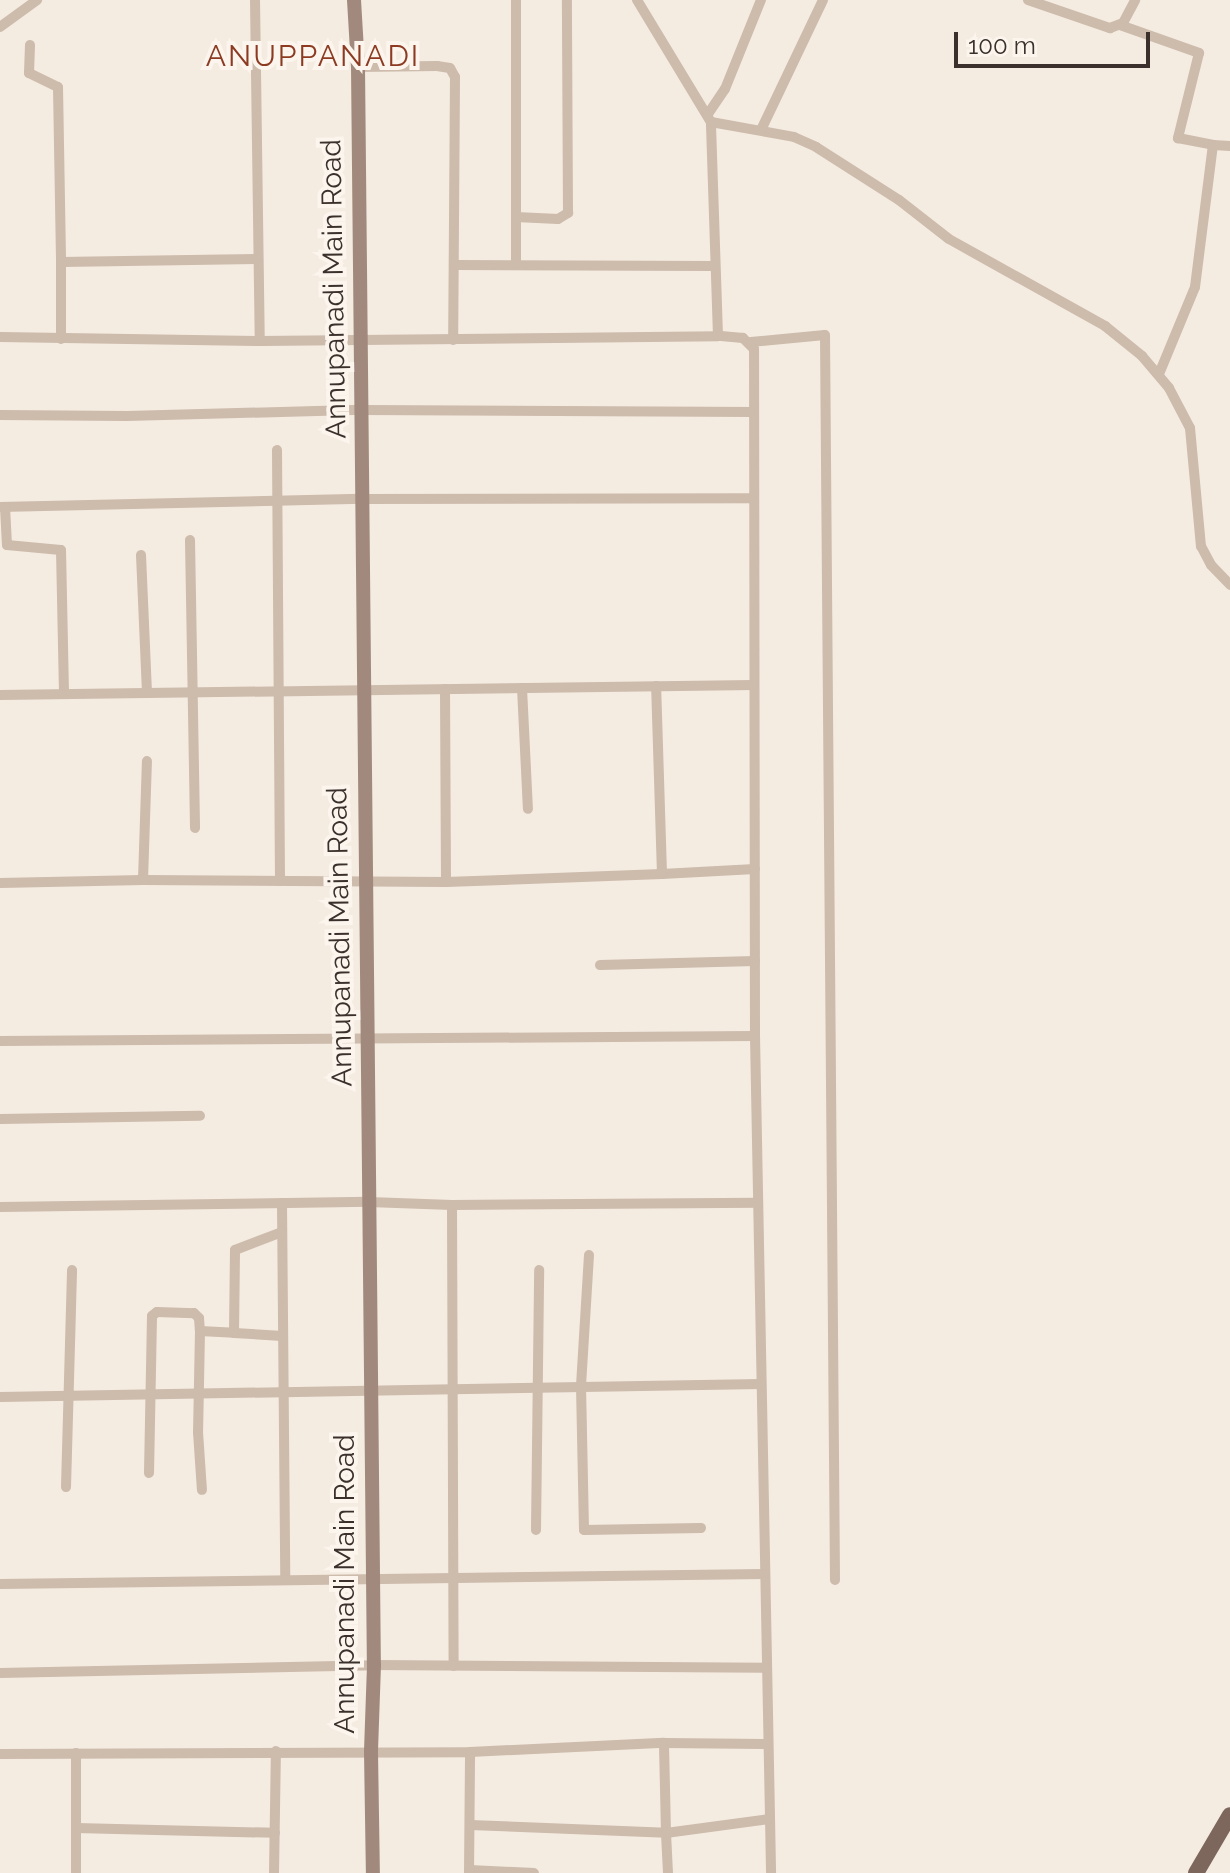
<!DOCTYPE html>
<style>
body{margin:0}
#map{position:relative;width:1230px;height:1873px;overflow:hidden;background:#f4ebe1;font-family:Raleway,sans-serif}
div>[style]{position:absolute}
.street>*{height:10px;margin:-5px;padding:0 5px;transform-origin:5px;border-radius:5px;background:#cdbbac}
.secondary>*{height:14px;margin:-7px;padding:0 7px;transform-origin:7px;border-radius:7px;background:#a18a7d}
.primary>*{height:16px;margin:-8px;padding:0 8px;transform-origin:8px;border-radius:8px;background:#7d675c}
span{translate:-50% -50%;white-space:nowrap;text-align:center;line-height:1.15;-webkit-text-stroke:8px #fbf5ee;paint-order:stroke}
.street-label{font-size:28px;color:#3b302b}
.neighbourhood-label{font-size:30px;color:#8c3b22;letter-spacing:2px}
.scale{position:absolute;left:954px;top:32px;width:196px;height:36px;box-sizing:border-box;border:4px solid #3b302b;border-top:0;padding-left:10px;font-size:24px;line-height:28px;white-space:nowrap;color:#3b302b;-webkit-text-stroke:6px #fbf5ee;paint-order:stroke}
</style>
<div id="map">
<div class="street">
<div style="left:255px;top:0;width:341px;rotate:89.2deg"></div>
<div style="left:637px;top:0;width:143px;rotate:58.8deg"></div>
<div style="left:711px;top:122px;width:84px;rotate:10.2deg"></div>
<div style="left:794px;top:137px;width:24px;rotate:24deg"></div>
<div style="left:816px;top:147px;width:98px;rotate:32.6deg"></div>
<div style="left:899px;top:200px;width:63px;rotate:38deg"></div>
<div style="left:949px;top:239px;width:179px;rotate:29.1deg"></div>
<div style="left:1105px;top:326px;width:48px;rotate:39deg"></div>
<div style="left:1142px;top:356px;width:42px;rotate:49.8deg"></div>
<div style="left:1169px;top:388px;width:45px;rotate:62.3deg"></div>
<div style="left:1190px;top:428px;width:119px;rotate:84.7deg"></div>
<div style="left:1201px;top:546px;width:21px;rotate:62deg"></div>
<div style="left:1211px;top:565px;width:28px;rotate:46deg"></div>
<div style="left:1028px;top:0;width:87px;rotate:18.9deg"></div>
<div style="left:1110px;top:28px;width:14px;rotate:-21deg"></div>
<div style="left:1123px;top:23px;width:26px;rotate:-62deg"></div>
<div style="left:1120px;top:25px;width:84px;rotate:19.5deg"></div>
<div style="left:1199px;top:53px;width:88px;rotate:103.9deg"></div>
<div style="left:1178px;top:138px;width:36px;rotate:11deg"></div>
<div style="left:0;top:27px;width:46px;rotate:-36.1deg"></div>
<div style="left:30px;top:45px;width:28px;rotate:92deg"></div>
<div style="left:29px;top:73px;width:32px;rotate:26deg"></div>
<div style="left:58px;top:87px;width:175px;rotate:89deg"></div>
<div style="left:61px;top:262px;width:197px;rotate:-0.9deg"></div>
<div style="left:358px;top:67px;width:79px;rotate:-0.7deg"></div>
<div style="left:437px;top:66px;width:13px;rotate:9deg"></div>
<div style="left:450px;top:68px;width:10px;rotate:61deg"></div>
<div style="left:455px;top:77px;width:263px;rotate:90.4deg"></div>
<div style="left:708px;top:114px;width:30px;rotate:-56deg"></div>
<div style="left:725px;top:89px;width:96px;rotate:-68deg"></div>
<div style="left:761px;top:130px;width:144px;rotate:-64.5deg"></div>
<div style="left:516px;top:217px;width:42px;rotate:2.7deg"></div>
<div style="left:558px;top:219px;width:12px;rotate:-31deg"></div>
<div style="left:568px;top:213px;width:213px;rotate:-90.3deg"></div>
<div style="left:61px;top:262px;width:77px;rotate:90deg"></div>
<div style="left:456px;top:265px;width:257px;rotate:0.2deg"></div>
<div style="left:516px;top:265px;width:265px;rotate:-90deg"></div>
<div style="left:0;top:337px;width:260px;rotate:0.9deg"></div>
<div style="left:260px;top:341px;width:458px;rotate:-0.6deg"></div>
<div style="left:751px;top:342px;width:74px;rotate:-5.4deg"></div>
<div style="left:825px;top:335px;width:1245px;rotate:89.54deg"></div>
<div style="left:1159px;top:374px;width:94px;rotate:-67.5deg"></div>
<div style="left:1195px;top:287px;width:143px;rotate:-82.8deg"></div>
<div style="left:1213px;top:145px;width:17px;rotate:3deg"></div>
<div style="left:0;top:415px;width:127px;rotate:0.5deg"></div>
<div style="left:127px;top:416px;width:235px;rotate:-1.5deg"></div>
<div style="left:362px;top:410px;width:392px;rotate:0.3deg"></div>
<div style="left:277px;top:450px;width:431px;rotate:89.6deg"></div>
<div style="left:0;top:507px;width:362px;rotate:-1.3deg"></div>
<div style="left:362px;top:499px;width:392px;rotate:-0.1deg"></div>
<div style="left:5px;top:507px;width:38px;rotate:87deg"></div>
<div style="left:7px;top:545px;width:54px;rotate:5.3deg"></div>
<div style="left:61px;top:550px;width:144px;rotate:88.8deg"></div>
<div style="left:190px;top:540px;width:288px;rotate:89deg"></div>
<div style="left:141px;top:555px;width:138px;rotate:87.5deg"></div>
<div style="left:522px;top:688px;width:121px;rotate:87.2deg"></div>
<div style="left:445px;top:689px;width:193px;rotate:89.7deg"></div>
<div style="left:0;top:695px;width:754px;rotate:-0.76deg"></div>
<div style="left:662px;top:874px;width:93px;rotate:-3.1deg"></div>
<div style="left:143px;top:880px;width:119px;rotate:-88.1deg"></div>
<div style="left:0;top:883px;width:143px;rotate:-1.2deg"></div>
<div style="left:143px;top:880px;width:303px;rotate:0.4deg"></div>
<div style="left:446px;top:882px;width:216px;rotate:-2.1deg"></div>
<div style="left:662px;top:874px;width:188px;rotate:-91.8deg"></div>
<div style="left:600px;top:965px;width:155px;rotate:-1.5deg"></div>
<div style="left:755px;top:1036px;width:837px;rotate:88.9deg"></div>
<div style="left:0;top:1041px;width:755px;rotate:-0.38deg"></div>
<div style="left:755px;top:1036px;width:687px;rotate:-90.08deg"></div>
<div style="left:754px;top:349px;width:16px;rotate:-135deg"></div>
<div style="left:743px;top:338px;width:25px;rotate:-175deg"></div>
<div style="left:718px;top:336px;width:214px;rotate:-91.9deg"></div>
<div style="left:0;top:1119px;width:200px;rotate:-0.9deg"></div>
<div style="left:282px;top:1203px;width:375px;rotate:89.5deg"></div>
<div style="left:452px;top:1205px;width:306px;rotate:-0.4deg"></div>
<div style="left:0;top:1207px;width:369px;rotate:-0.8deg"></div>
<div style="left:369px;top:1202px;width:83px;rotate:2.1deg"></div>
<div style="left:452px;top:1205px;width:461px;rotate:89.8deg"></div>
<div style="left:589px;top:1255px;width:131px;rotate:93.5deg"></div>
<div style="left:581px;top:1386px;width:144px;rotate:88.8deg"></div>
<div style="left:584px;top:1530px;width:117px;rotate:-1deg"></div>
<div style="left:200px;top:1331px;width:34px;rotate:3deg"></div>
<div style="left:282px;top:1336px;width:48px;rotate:-176.4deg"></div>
<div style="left:234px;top:1333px;width:83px;rotate:-89.3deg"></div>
<div style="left:235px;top:1250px;width:50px;rotate:-21deg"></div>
<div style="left:0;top:1397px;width:761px;rotate:-0.98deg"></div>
<div style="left:149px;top:1473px;width:157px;rotate:-88.9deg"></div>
<div style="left:152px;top:1316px;width:6px;rotate:-39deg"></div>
<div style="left:157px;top:1312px;width:37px;rotate:2deg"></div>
<div style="left:194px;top:1313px;width:7px;rotate:45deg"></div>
<div style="left:199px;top:1318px;width:13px;rotate:86deg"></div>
<div style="left:200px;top:1331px;width:101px;rotate:91.1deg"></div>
<div style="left:198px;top:1432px;width:58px;rotate:86.1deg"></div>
<div style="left:66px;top:1487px;width:217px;rotate:-88.4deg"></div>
<div style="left:536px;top:1530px;width:260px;rotate:-89.3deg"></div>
<div style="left:0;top:1584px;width:764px;rotate:-0.75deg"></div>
<div style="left:0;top:1673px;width:374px;rotate:-1.2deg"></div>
<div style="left:374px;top:1665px;width:392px;rotate:0.4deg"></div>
<div style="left:76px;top:1753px;width:120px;rotate:90deg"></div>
<div style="left:0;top:1754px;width:470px;rotate:-0.2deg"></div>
<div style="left:470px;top:1752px;width:194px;rotate:-2.7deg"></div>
<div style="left:664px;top:1743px;width:103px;rotate:0.6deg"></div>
<div style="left:470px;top:1825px;width:196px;rotate:2.3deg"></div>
<div style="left:666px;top:1833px;width:90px;rotate:-91.3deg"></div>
<div style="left:76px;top:1828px;width:199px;rotate:1.4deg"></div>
<div style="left:470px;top:1870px;width:64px;rotate:2.7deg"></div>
<div style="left:274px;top:1873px;width:122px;rotate:-89.1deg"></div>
<div style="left:469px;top:1873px;width:121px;rotate:-89.5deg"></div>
<div style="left:668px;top:1873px;width:40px;rotate:-92.9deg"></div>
<div style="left:666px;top:1833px;width:104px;rotate:-7.7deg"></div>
</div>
<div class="secondary">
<div style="left:354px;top:0;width:67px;rotate:86.6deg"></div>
<div style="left:358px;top:67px;width:1598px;rotate:89.43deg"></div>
<div style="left:374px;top:1665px;width:87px;rotate:92deg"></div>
<div style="left:371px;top:1752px;width:121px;rotate:89.1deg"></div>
</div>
<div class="primary">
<div style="left:1196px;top:1873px;width:67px;rotate:-59.6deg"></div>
</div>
<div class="street-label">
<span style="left:334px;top:289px;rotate:-91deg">Annupanadi Main Road</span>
<span style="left:340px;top:937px;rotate:-91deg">Annupanadi Main Road</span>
<span style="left:345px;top:1584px;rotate:-90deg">Annupanadi Main Road</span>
</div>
<div class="neighbourhood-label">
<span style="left:313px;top:56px">ANUPPANADI</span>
</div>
<div class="scale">100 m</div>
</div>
